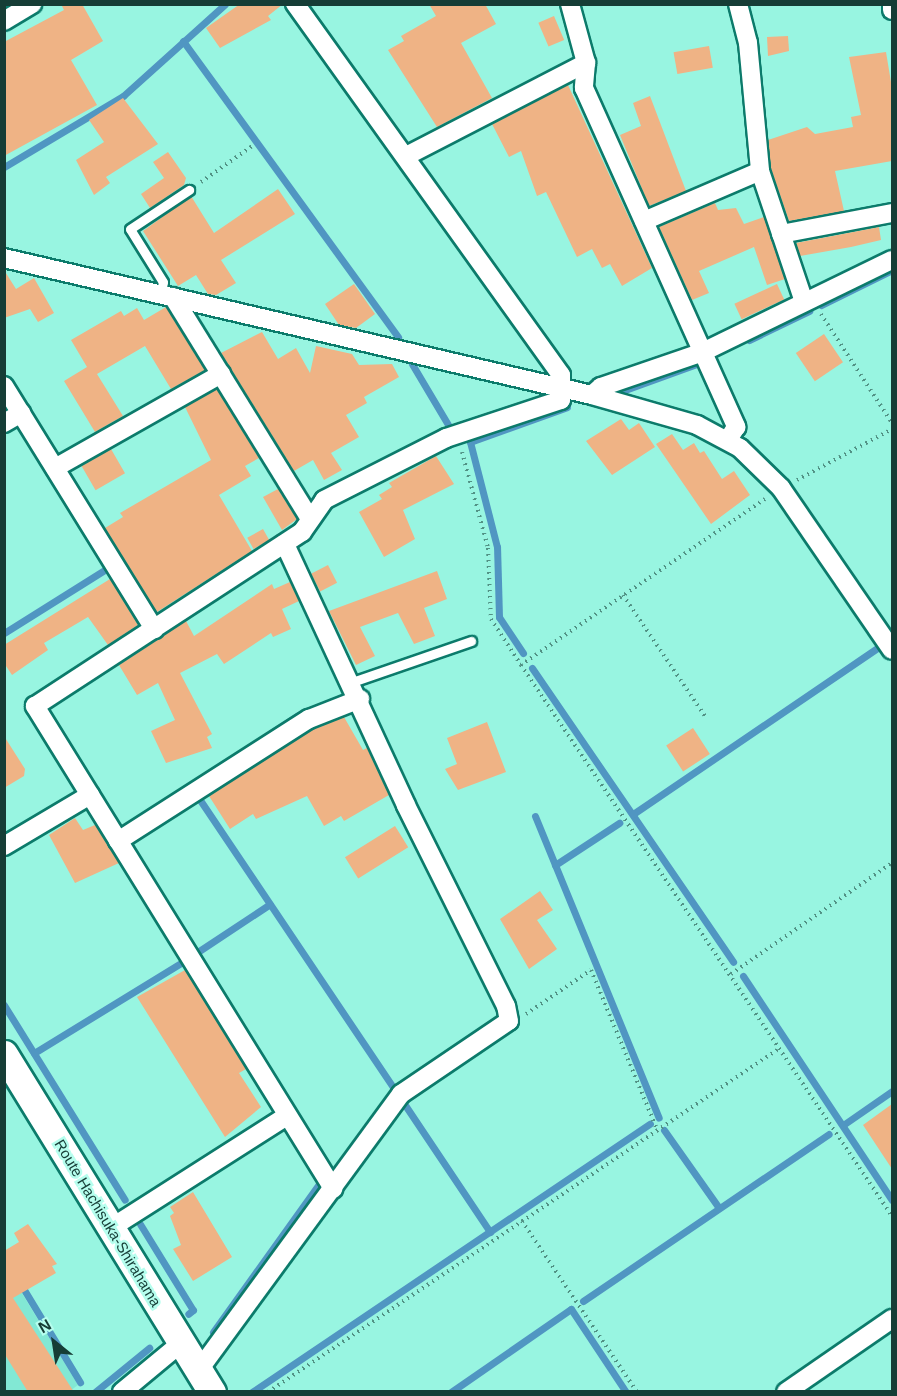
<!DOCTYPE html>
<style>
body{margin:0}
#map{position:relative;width:897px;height:1396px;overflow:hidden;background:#98f5e1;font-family:Arial,sans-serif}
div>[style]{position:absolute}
.built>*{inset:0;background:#82e8d4}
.stream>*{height:7px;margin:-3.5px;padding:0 3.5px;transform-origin:3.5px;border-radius:3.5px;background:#5096c2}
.building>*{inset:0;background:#efb385;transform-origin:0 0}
.path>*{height:4px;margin-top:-2px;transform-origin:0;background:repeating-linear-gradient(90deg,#519184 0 1.5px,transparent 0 6px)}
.roads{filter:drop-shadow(2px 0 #0c7b6b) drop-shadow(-2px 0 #0c7b6b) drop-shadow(0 2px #0c7b6b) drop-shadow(0 -2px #0c7b6b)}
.lane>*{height:9px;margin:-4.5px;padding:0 4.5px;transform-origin:4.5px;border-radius:4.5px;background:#fff}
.street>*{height:18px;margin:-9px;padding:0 9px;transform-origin:9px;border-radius:9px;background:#fff}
.secondary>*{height:27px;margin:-13.5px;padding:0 13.5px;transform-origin:13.5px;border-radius:13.5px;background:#fff}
span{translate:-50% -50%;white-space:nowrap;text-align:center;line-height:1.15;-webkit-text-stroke:5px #b6feee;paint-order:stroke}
.street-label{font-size:15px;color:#163d36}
.frame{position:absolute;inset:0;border:6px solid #163d36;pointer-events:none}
.north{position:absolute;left:24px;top:1312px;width:60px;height:60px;-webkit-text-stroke:4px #b6feee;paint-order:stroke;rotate:330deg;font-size:16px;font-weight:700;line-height:24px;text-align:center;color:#163d36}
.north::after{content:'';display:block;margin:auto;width:21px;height:27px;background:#163d36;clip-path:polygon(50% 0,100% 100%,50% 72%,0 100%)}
</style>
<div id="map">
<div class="built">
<div style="clip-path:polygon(4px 1264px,78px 1385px,70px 1391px,5px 1391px)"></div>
</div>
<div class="stream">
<div style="left:183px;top:41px;width:366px;rotate:54deg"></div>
<div style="left:4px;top:167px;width:139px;rotate:-30.8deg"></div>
<div style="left:123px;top:96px;width:137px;rotate:-42deg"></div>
<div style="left:821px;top:305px;width:79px;rotate:-26.2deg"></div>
<div style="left:749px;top:340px;width:67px;rotate:-25.8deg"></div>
<div style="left:412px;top:364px;width:80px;rotate:59.3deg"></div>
<div style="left:625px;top:390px;width:77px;rotate:-19.9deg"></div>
<div style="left:4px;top:633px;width:120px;rotate:-32.1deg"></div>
<div style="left:523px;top:653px;width:43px;rotate:-123.7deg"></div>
<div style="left:499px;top:617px;width:70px;rotate:-91.6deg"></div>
<div style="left:497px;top:547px;width:108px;rotate:-104.4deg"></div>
<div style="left:470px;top:442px;width:103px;rotate:-19.8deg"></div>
<div style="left:532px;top:668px;width:356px;rotate:55.6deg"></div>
<div style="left:271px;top:733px;width:33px;rotate:-33deg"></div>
<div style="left:198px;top:797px;width:352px;rotate:56.1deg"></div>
<div style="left:633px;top:814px;width:294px;rotate:-34.2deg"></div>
<div style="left:535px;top:816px;width:326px;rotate:67.7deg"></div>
<div style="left:555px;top:865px;width:77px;rotate:-33.3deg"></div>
<div style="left:193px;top:955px;width:92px;rotate:-33.5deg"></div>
<div style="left:743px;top:976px;width:269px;rotate:56.4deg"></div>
<div style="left:4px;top:1005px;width:229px;rotate:58.2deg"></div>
<div style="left:34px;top:1053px;width:178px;rotate:-31.5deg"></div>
<div style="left:405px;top:1105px;width:153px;rotate:56.2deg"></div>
<div style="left:843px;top:1125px;width:60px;rotate:-34.8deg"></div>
<div style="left:664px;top:1130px;width:95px;rotate:54.8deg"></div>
<div style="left:140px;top:1224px;width:101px;rotate:58.4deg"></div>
<div style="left:193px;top:1310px;width:6px;rotate:141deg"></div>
<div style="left:20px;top:1283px;width:116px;rotate:58.8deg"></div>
<div style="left:583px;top:1301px;width:297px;rotate:-34.2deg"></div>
<div style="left:213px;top:1332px;width:182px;rotate:-54.4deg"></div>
<div style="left:95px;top:1392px;width:70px;rotate:-39.2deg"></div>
<div style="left:252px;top:1392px;width:480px;rotate:-34deg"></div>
<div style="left:451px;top:1392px;width:146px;rotate:-34.7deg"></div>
<div style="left:571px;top:1309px;width:100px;rotate:56.5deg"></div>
</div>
<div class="building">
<div style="clip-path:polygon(61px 4px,82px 4px,103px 41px,71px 60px,97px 105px,4px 156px,4px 42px,64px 10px)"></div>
<div style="clip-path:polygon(240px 4px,283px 4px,268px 16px,271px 20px,220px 48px,206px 28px)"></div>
<div style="clip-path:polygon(429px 4px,485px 4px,496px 24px,461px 43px,492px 98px,437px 127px,388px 50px,404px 41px,401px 36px,436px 16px)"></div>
<div style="left:554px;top:16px;width:26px;height:17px;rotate:67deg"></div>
<div style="clip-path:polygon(788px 36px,789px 51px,768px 56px,767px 37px)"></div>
<div style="left:709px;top:46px;width:22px;height:36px;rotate:80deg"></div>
<div style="clip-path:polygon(886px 52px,892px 88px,892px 161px,835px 171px,844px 211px,789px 221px,771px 169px,768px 140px,807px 127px,815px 134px,853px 127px,851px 117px,861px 115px,849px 57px)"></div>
<div style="clip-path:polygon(568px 85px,652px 268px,622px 286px,610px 264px,602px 268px,592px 249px,577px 257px,546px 192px,537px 196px,521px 151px,509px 157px,492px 124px)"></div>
<div style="clip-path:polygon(650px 96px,686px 191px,649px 206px,620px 135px,641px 126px,633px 103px)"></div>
<div style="clip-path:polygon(123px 98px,158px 144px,106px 177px,110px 183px,94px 195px,76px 160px,104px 142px,89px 120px)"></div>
<div style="clip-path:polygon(168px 152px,186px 178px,184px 185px,150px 208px,141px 194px,164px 178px,153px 162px)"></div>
<div style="clip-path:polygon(278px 189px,295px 214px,221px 260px,236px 283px,216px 295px,208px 294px,196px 275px,178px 286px,143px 231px,191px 196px,214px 233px)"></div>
<div style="clip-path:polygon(715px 203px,718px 210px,736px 208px,744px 224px,764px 217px,785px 279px,767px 285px,754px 247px,699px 271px,709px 293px,692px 300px,659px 227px)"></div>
<div style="clip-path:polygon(879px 227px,881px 240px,851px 247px,800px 256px,796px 243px)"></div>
<div style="clip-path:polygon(4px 270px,16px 289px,34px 278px,54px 313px,38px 322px,30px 309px,4px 318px)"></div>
<div style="clip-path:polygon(354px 284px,375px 314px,356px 328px,339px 325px,325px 304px)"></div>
<div style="left:777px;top:284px;width:17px;height:47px;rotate:65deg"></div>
<div style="clip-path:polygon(166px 307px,205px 370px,171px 389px,145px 346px,97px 374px,123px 416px,95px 432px,64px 381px,87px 367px,71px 340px,121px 311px,124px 316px,137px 308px,144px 320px)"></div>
<div style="clip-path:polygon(262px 332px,278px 359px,296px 348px,310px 373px,316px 346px,352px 354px,359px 365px,392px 364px,399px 377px,364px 397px,367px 403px,346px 415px,359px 437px,331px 453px,342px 470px,324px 480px,313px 460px,294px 471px,221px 353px)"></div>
<div style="left:824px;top:334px;width:34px;height:34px;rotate:56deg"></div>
<div style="clip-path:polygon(217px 389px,259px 458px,245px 466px,251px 476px,219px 495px,252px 551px,157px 612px,105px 528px,123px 517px,120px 513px,211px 460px,185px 407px)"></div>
<div style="clip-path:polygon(621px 419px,629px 430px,639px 423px,655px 447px,612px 475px,586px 441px)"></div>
<div style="clip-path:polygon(672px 434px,683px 450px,694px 443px,700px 453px,704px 451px,722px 479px,734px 471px,750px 495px,711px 524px,656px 444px)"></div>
<div style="left:111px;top:449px;width:28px;height:34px;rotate:60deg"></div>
<div style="clip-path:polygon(436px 456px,454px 484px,403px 510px,415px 539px,384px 557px,359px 512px,382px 499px,379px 495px,392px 487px,389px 483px)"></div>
<div style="clip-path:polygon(278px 489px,297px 519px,282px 530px,263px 497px)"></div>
<div style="left:263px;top:529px;width:13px;height:18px;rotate:61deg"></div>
<div style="left:328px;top:565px;width:20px;height:19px;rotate:63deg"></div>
<div style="clip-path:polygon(437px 571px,447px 599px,424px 608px,435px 636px,414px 644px,398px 613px,360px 627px,375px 656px,356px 665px,329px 611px)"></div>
<div style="clip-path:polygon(110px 579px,138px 625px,108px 645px,88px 617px,44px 643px,48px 650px,12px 675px,4px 663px,4px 645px)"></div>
<div style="clip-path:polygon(290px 582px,299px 601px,282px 609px,291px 629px,273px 637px,271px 633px,224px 664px,217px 654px,180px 673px,212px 734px,207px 737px,212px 748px,166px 763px,151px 731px,175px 720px,158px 683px,137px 695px,119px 665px,183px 623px,186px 621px,194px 636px,272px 584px,274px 589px)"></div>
<div style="clip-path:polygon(344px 717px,363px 750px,367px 748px,389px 795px,344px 821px,341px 816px,324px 826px,307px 796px,256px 819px,253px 814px,230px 829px,209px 796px,312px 730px)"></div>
<div style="clip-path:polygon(487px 722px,506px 772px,458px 790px,445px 769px,457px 764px,447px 738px)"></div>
<div style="left:693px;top:728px;width:31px;height:32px;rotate:57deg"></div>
<div style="clip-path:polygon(4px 736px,25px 769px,24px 776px,4px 788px)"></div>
<div style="clip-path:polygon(75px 818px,83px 830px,95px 825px,119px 863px,75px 883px,49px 835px)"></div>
<div style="left:395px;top:826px;width:25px;height:59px;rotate:58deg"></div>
<div style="clip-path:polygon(540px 891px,553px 910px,537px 920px,557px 949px,529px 969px,500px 919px)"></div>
<div style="clip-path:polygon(185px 970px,246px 1069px,239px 1073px,261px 1107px,225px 1137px,137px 997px)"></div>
<div style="clip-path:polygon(892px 1104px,892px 1169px,863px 1125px)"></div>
<div style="clip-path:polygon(193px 1192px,232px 1257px,193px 1281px,173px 1249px,181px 1245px,170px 1216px,174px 1213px,170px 1207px)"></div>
<div style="clip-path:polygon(28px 1224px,57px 1264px,52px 1266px,56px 1273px,13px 1298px,74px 1392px,28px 1392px,4px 1353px,4px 1251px,19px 1242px,14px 1233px)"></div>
</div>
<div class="path">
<div style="left:201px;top:182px;width:62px;rotate:-35.2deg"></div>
<div style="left:821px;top:314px;width:130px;rotate:56.9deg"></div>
<div style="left:462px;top:452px;width:99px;rotate:74.8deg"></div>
<div style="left:488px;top:548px;width:71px;rotate:87.6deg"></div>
<div style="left:491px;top:619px;width:55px;rotate:56.9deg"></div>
<div style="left:797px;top:480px;width:108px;rotate:-28.2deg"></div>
<div style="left:765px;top:499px;width:295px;rotate:145.8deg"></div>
<div style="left:521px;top:665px;width:664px;rotate:56.05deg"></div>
<div style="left:623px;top:595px;width:146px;rotate:55.9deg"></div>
<div style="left:731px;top:974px;width:196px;rotate:-34.6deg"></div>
<div style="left:526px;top:1014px;width:78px;rotate:-34.1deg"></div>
<div style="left:591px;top:970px;width:172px;rotate:67.5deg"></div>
<div style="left:522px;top:1221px;width:206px;rotate:56.1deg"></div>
<div style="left:268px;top:1392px;width:617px;rotate:-33.9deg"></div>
</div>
<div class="roads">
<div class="lane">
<div style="left:161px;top:294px;width:12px;rotate:-81deg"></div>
<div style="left:163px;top:282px;width:62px;rotate:-121.9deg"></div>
<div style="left:130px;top:229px;width:71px;rotate:-33.5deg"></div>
<div style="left:352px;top:682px;width:126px;rotate:-19deg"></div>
</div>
<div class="street">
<div style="left:570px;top:4px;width:61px;rotate:74.8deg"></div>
<div style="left:586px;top:63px;width:25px;rotate:95deg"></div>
<div style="left:584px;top:88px;width:372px;rotate:65.8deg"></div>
<div style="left:736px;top:427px;width:15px;rotate:122deg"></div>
<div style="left:738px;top:4px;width:40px;rotate:75.6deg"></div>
<div style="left:748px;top:43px;width:129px;rotate:84.6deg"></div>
<div style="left:760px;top:171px;width:138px;rotate:71.4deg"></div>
<div style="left:892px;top:4px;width:6px;rotate:90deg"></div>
<div style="left:4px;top:21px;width:33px;rotate:-31deg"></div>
<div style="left:406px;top:156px;width:203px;rotate:-27.3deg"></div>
<div style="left:644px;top:221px;width:126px;rotate:-23.3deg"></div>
<div style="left:781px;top:234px;width:113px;rotate:-10.7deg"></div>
<div style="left:4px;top:258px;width:604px;rotate:13.12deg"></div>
<div style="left:592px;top:395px;width:109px;rotate:15.9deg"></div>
<div style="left:697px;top:425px;width:49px;rotate:28.1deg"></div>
<div style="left:740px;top:448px;width:57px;rotate:44.3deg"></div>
<div style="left:781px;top:488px;width:196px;rotate:55.6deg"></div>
<div style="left:173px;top:297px;width:259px;rotate:58.3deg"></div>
<div style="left:4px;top:386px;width:286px;rotate:58.3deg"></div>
<div style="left:592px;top:395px;width:12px;rotate:-42deg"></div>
<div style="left:601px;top:387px;width:108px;rotate:-18.9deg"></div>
<div style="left:703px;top:352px;width:210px;rotate:-26deg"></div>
<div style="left:4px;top:423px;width:20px;rotate:-30deg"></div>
<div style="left:55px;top:468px;width:191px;rotate:-29.5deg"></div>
<div style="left:90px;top:795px;width:463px;rotate:58.3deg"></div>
<div style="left:118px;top:841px;width:227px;rotate:-32.6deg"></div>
<div style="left:309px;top:719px;width:55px;rotate:-21.4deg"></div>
<div style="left:4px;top:846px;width:100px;rotate:-30.7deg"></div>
<div style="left:90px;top:795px;width:105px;rotate:-121.7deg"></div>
<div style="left:35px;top:706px;width:319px;rotate:-33.1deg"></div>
<div style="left:302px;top:532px;width:39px;rotate:-55deg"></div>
<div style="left:324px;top:500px;width:137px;rotate:-26.9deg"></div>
<div style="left:446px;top:438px;width:121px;rotate:-18.3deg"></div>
<div style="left:561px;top:400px;width:25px;rotate:-90deg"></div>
<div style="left:561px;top:375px;width:457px;rotate:-125.6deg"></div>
<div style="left:111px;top:1228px;width:209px;rotate:-32.5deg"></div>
<div style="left:199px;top:1370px;width:342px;rotate:-53.8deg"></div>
<div style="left:401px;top:1094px;width:130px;rotate:-34.1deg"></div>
<div style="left:509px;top:1021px;width:15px;rotate:-101deg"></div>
<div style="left:506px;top:1006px;width:225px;rotate:-116.5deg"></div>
<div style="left:406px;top:805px;width:288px;rotate:-114.9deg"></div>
<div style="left:122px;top:1392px;width:77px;rotate:-39.7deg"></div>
<div style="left:786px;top:1392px;width:129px;rotate:-34.6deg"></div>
</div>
<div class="secondary">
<div style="left:4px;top:1054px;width:397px;rotate:58.4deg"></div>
</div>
</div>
<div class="street-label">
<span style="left:108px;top:1223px;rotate:59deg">Route Hachisuka-Shirahama</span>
</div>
<div class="frame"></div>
<div class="north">N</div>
</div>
